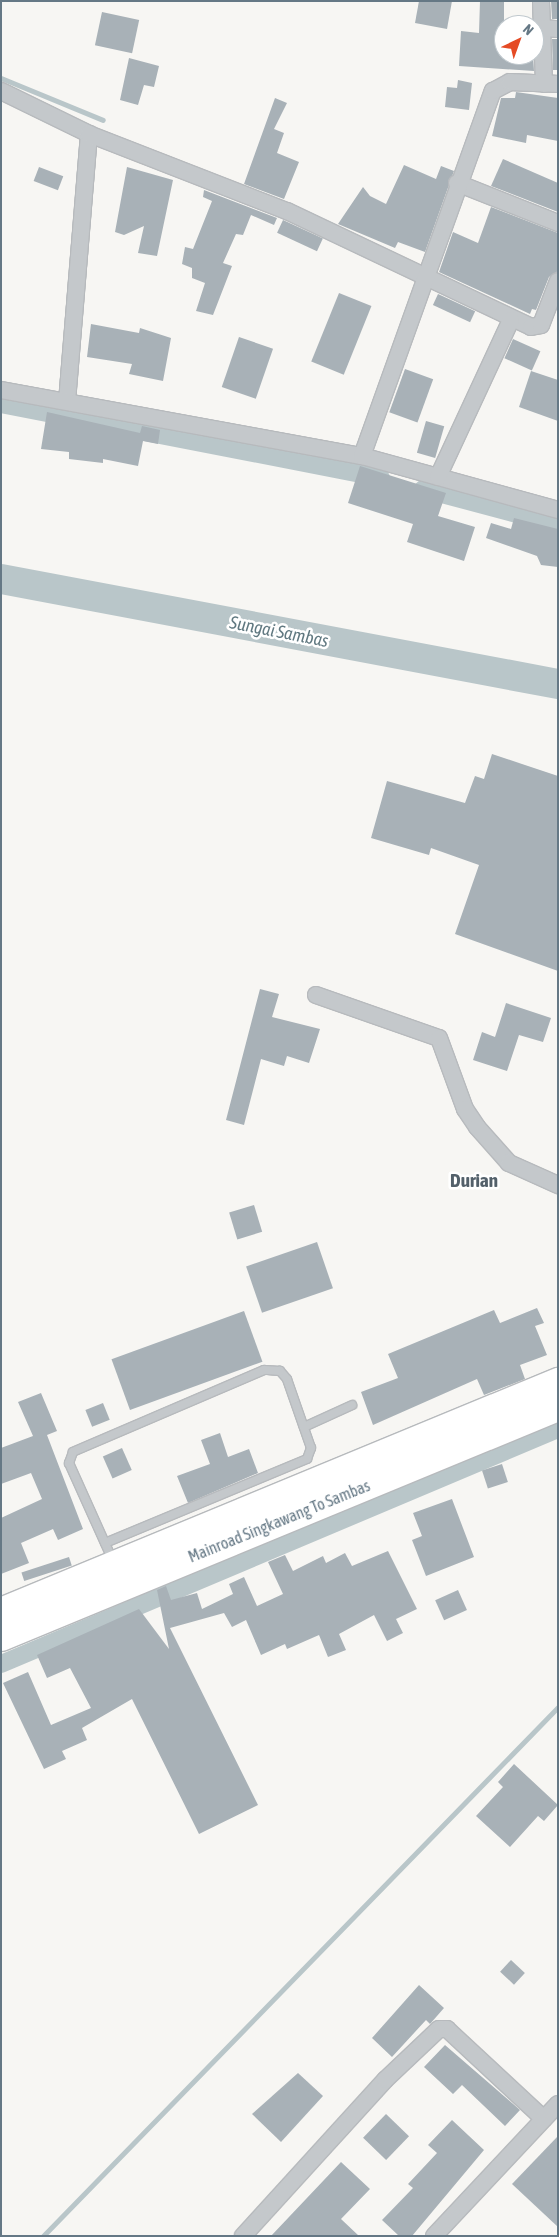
<!DOCTYPE html>
<style>
body{margin:0}
#map{position:relative;width:559px;height:2237px;overflow:hidden;background:#f7f6f3;font-family:"Asap Condensed",sans-serif}
div>[style]{position:absolute}
.stream>*{height:5px;margin:-2.5px;padding:0 2.5px;transform-origin:2.5px;border-radius:2.5px;background:#b9c6c9}
.canal>*{height:18px;margin:-9px;padding:0 9px;transform-origin:9px;border-radius:9px;background:#b9c6c9}
.river>*{height:30px;margin:-15px;padding:0 15px;transform-origin:15px;border-radius:15px;background:#b9c6c9}
.building>*{inset:0;background:#a8b1b7;transform-origin:0 0}
.roads{filter:drop-shadow(1px 0 #b7babd) drop-shadow(-1px 0 #b7babd) drop-shadow(0 1px #b7babd) drop-shadow(0 -1px #b7babd)}
.lane>*{height:8px;margin:-4px;padding:0 4px;transform-origin:4px;border-radius:4px;background:#c4c8cb}
.street>*{height:16px;margin:-8px;padding:0 8px;transform-origin:8px;border-radius:8px;background:#c4c8cb}
.highway>*{height:28px;margin:-14px;padding:0 14px;transform-origin:14px;border-radius:14px;background:#fff}
span{translate:-50% -50%;white-space:nowrap;text-align:center;line-height:1.15;-webkit-text-stroke:5px #fff;paint-order:stroke}
.street-label{font-size:16px;color:#657885}
.water-label{font-size:18px;color:#617981;font-style:italic}
.quarter-label{font-size:19px;color:#53606a;font-weight:700}
.frame{position:absolute;inset:0;border:2px solid #657885;pointer-events:none}
.north{position:absolute;left:494px;top:15px;width:50px;height:50px;box-sizing:border-box;background:#fff;border:1px solid #c1c9ce;border-radius:50%;rotate:42deg;font-size:14px;font-weight:700;line-height:20px;text-align:center;color:#657885}
.north::after{content:'';display:block;margin:auto;width:18px;height:22px;background:#e54b25;clip-path:polygon(50% 0,100% 100%,50% 72%,0 100%)}
</style>
<div id="map">
<div class="stream">
<div style="left:1px;top:78px;width:110px;rotate:22.4deg"></div>
<div style="left:43px;top:2236px;width:738px;rotate:-45.77deg"></div>
</div>
<div class="canal">
<div style="left:1px;top:404px;width:387px;rotate:11deg"></div>
<div style="left:423px;top:489px;width:140px;rotate:14.9deg"></div>
<div style="left:1px;top:1664px;width:605px;rotate:-22.88deg"></div>
</div>
<div class="river">
<div style="left:1px;top:579px;width:567px;rotate:10.68deg"></div>
</div>
<div class="building">
<div style="clip-path:polygon(419px 1px,452px 1px,447px 29px,415px 23px)"></div>
<div style="clip-path:polygon(480px 1px,504px 1px,504px 55px,533px 55px,534px 71px,459px 66px,461px 31px,479px 33px)"></div>
<div style="clip-path:polygon(551px 1px,558px 1px,558px 19px,552px 19px)"></div>
<div style="left:102px;top:12px;width:38px;height:34px;rotate:12deg"></div>
<div style="clip-path:polygon(552px 39px,558px 39px,558px 70px,553px 70px)"></div>
<div style="clip-path:polygon(129px 58px,159px 66px,154px 87px,144px 85px,138px 105px,120px 100px)"></div>
<div style="clip-path:polygon(458px 80px,472px 83px,469px 110px,445px 107px,447px 87px,457px 88px)"></div>
<div style="clip-path:polygon(516px 92px,558px 98px,558px 141px,527px 135px,526px 143px,492px 136px,501px 98px,515px 98px)"></div>
<div style="clip-path:polygon(275px 98px,287px 103px,274px 129px,284px 133px,277px 153px,299px 162px,284px 199px,244px 184px)"></div>
<div style="clip-path:polygon(503px 159px,558px 183px,558px 212px,491px 186px)"></div>
<div style="clip-path:polygon(404px 165px,436px 179px,441px 166px,454px 171px,425px 252px,398px 242px,395px 248px,338px 224px,363px 187px,370px 196px,386px 204px)"></div>
<div style="left:39px;top:167px;width:26px;height:15px;rotate:21deg"></div>
<div style="clip-path:polygon(127px 167px,173px 180px,157px 256px,138px 253px,144px 226px,124px 235px,115px 232px)"></div>
<div style="clip-path:polygon(204px 190px,277px 218px,274px 225px,251px 215px,243px 235px,236px 234px,223px 263px,232px 266px,213px 315px,196px 311px,205px 283px,192px 278px,192px 268px,182px 264px,185px 247px,193px 249px,212px 201px,203px 197px)"></div>
<div style="clip-path:polygon(491px 207px,558px 233px,558px 271px,549px 277px,536px 310px,532px 309px,530px 314px,439px 272px,453px 232px,478px 243px)"></div>
<div style="left:283px;top:220px;width:44px;height:14px;rotate:25deg"></div>
<div style="left:339px;top:293px;width:35px;height:74px;rotate:22deg"></div>
<div style="left:438px;top:294px;width:41px;height:12px;rotate:25deg"></div>
<div style="clip-path:polygon(91px 324px,139px 333px,140px 328px,171px 338px,163px 381px,129px 374px,132px 364px,87px 357px)"></div>
<div style="left:239px;top:337px;width:36px;height:53px;rotate:19deg"></div>
<div style="left:513px;top:339px;width:30px;height:21px;rotate:24deg"></div>
<div style="left:405px;top:369px;width:30px;height:46px;rotate:20deg"></div>
<div style="clip-path:polygon(531px 371px,558px 380px,558px 421px,519px 407px)"></div>
<div style="clip-path:polygon(47px 412px,140px 433px,142px 426px,160px 430px,158px 444px,143px 441px,138px 466px,103px 459px,103px 463px,69px 459px,69px 452px,41px 449px)"></div>
<div style="left:426px;top:421px;width:19px;height:33px;rotate:16deg"></div>
<div style="clip-path:polygon(360px 466px,446px 493px,438px 516px,475px 527px,464px 561px,407px 542px,413px 524px,348px 503px)"></div>
<div style="clip-path:polygon(514px 518px,558px 529px,558px 567px,541px 565px,537px 556px,486px 538px,491px 523px,511px 529px)"></div>
<div style="clip-path:polygon(492px 754px,558px 776px,558px 971px,455px 934px,479px 865px,431px 848px,429px 855px,371px 838px,387px 781px,465px 803px,475px 776px,484px 779px)"></div>
<div style="clip-path:polygon(260px 989px,279px 994px,272px 1017px,320px 1029px,309px 1063px,287px 1056px,284px 1066px,261px 1059px,244px 1125px,226px 1120px)"></div>
<div style="clip-path:polygon(506px 1003px,551px 1018px,543px 1042px,519px 1035px,507px 1071px,473px 1060px,482px 1032px,495px 1037px)"></div>
<div style="left:254px;top:1205px;width:28px;height:26px;rotate:73deg"></div>
<div style="left:317px;top:1242px;width:49px;height:75px;rotate:71deg"></div>
<div style="clip-path:polygon(537px 1308px,544px 1323px,535px 1326px,547px 1355px,520px 1365px,525px 1379px,484px 1395px,477px 1379px,373px 1425px,361px 1392px,398px 1378px,388px 1354px,494px 1310px,500px 1323px)"></div>
<div style="left:244px;top:1311px;width:54px;height:141px;rotate:70deg"></div>
<div style="clip-path:polygon(41px 1393px,57px 1431px,47px 1435px,83px 1529px,58px 1540px,53px 1529px,21px 1543px,29px 1563px,1px 1574px,1px 1518px,42px 1499px,31px 1473px,1px 1484px,1px 1448px,33px 1436px,18px 1402px)"></div>
<div style="left:103px;top:1403px;width:18px;height:19px;rotate:68deg"></div>
<div style="clip-path:polygon(220px 1433px,228px 1457px,249px 1449px,258px 1473px,188px 1503px,177px 1476px,210px 1464px,201px 1440px)"></div>
<div style="left:122px;top:1448px;width:24px;height:21px;rotate:66deg"></div>
<div style="left:502px;top:1464px;width:19px;height:21px;rotate:72deg"></div>
<div style="clip-path:polygon(452px 1499px,474px 1557px,426px 1576px,412px 1540px,422px 1536px,413px 1513px)"></div>
<div style="clip-path:polygon(388px 1551px,417px 1609px,396px 1619px,403px 1633px,387px 1641px,374px 1615px,339px 1634px,346px 1650px,328px 1657px,319px 1635px,287px 1649px,285px 1644px,261px 1655px,246px 1620px,232px 1627px,224px 1613px,170px 1628px,258px 1805px,199px 1834px,132px 1699px,82px 1728px,87px 1740px,62px 1751px,66px 1759px,44px 1769px,3px 1683px,28px 1672px,51px 1725px,91px 1708px,70px 1668px,47px 1678px,37px 1655px,139px 1609px,169px 1649px,157px 1590px,166px 1586px,171px 1600px,197px 1593px,202px 1609px,233px 1594px,229px 1584px,244px 1577px,257px 1606px,283px 1594px,268px 1562px,285px 1555px,293px 1571px,323px 1556px,326px 1563px,345px 1553px,352px 1566px)"></div>
<div style="left:69px;top:1557px;width:9px;height:50px;rotate:72deg"></div>
<div style="left:458px;top:1590px;width:22px;height:25px;rotate:66deg"></div>
<div style="clip-path:polygon(514px 1764px,558px 1805px,544px 1821px,538px 1816px,510px 1847px,476px 1816px,503px 1787px,498px 1782px)"></div>
<div style="left:511px;top:1960px;width:19px;height:16px;rotate:43deg"></div>
<div style="clip-path:polygon(419px 1985px,444px 2008px,430px 2024px,426px 2020px,392px 2057px,372px 2038px)"></div>
<div style="clip-path:polygon(445px 2045px,520px 2110px,505px 2126px,462px 2085px,453px 2094px,424px 2067px)"></div>
<div style="clip-path:polygon(298px 2073px,323px 2096px,281px 2142px,252px 2114px)"></div>
<div style="left:386px;top:2114px;width:32px;height:33px;rotate:44deg"></div>
<div style="clip-path:polygon(452px 2120px,484px 2150px,412px 2236px,399px 2236px,382px 2220px,413px 2188px,408px 2184px,437px 2153px,428px 2145px)"></div>
<div style="clip-path:polygon(558px 2136px,558px 2227px,512px 2184px)"></div>
<div style="clip-path:polygon(341px 2162px,370px 2189px,341px 2219px,359px 2236px,271px 2236px)"></div>
</div>
<div class="roads">
<div class="lane">
<div style="left:304px;top:1427px;width:53px;rotate:-24.6deg"></div>
<div style="left:105px;top:1543px;width:219px;rotate:-22.6deg"></div>
<div style="left:307px;top:1459px;width:12px;rotate:-70deg"></div>
<div style="left:311px;top:1448px;width:73px;rotate:-109.2deg"></div>
<div style="left:287px;top:1379px;width:11px;rotate:-131deg"></div>
<div style="left:280px;top:1371px;width:16px;rotate:-176deg"></div>
<div style="left:264px;top:1370px;width:208px;rotate:156.8deg"></div>
<div style="left:73px;top:1452px;width:12px;rotate:110deg"></div>
<div style="left:69px;top:1463px;width:107px;rotate:65.8deg"></div>
</div>
<div class="street">
<div style="left:541px;top:1px;width:83px;rotate:87.9deg"></div>
<div style="left:542px;top:28px;width:16px;rotate:4deg"></div>
<div style="left:1px;top:91px;width:98px;rotate:26deg"></div>
<div style="left:89px;top:134px;width:268px;rotate:94.7deg"></div>
<div style="left:89px;top:134px;width:212px;rotate:21.3deg"></div>
<div style="left:287px;top:211px;width:270px;rotate:25.4deg"></div>
<div style="left:531px;top:327px;width:10px;rotate:-11deg"></div>
<div style="left:541px;top:325px;width:47px;rotate:-68.9deg"></div>
<div style="left:457px;top:183px;width:109px;rotate:21.6deg"></div>
<div style="left:1px;top:390px;width:367px;rotate:10.4deg"></div>
<div style="left:362px;top:456px;width:203px;rotate:15.4deg"></div>
<div style="left:362px;top:456px;width:388px;rotate:-70.3deg"></div>
<div style="left:493px;top:91px;width:19px;rotate:-28deg"></div>
<div style="left:510px;top:82px;width:48px;rotate:2.4deg"></div>
<div style="left:438px;top:477px;width:173px;rotate:-65.1deg"></div>
<div style="left:316px;top:995px;width:130px;rotate:19.3deg"></div>
<div style="left:439px;top:1038px;width:76px;rotate:69.9deg"></div>
<div style="left:465px;top:1109px;width:22px;rotate:56deg"></div>
<div style="left:477px;top:1127px;width:48px;rotate:48.4deg"></div>
<div style="left:509px;top:1163px;width:54px;rotate:24.2deg"></div>
<div style="left:243px;top:2236px;width:211px;rotate:-47.7deg"></div>
<div style="left:385px;top:2080px;width:74px;rotate:-43.4deg"></div>
<div style="left:439px;top:2029px;width:8px"></div>
<div style="left:447px;top:2029px;width:132px;rotate:42.9deg"></div>
<div style="left:434px;top:2236px;width:181px;rotate:-46.8deg"></div>
</div>
<div class="highway">
<div style="left:1px;top:1612px;width:603px;rotate:-22.44deg"></div>
<div style="left:1px;top:1637px;width:603px;rotate:-22.44deg"></div>
</div>
</div>
<div class="street-label">
<span style="left:279px;top:1521px;rotate:-22deg">Mainroad Singkawang To Sambas</span>
</div>
<div class="water-label">
<span style="left:279px;top:632px;rotate:11deg">Sungai Sambas</span>
</div>
<div class="quarter-label">
<span style="left:474px;top:1181px">Durian</span>
</div>
<div class="frame"></div>
<div class="north">N</div>
</div>
